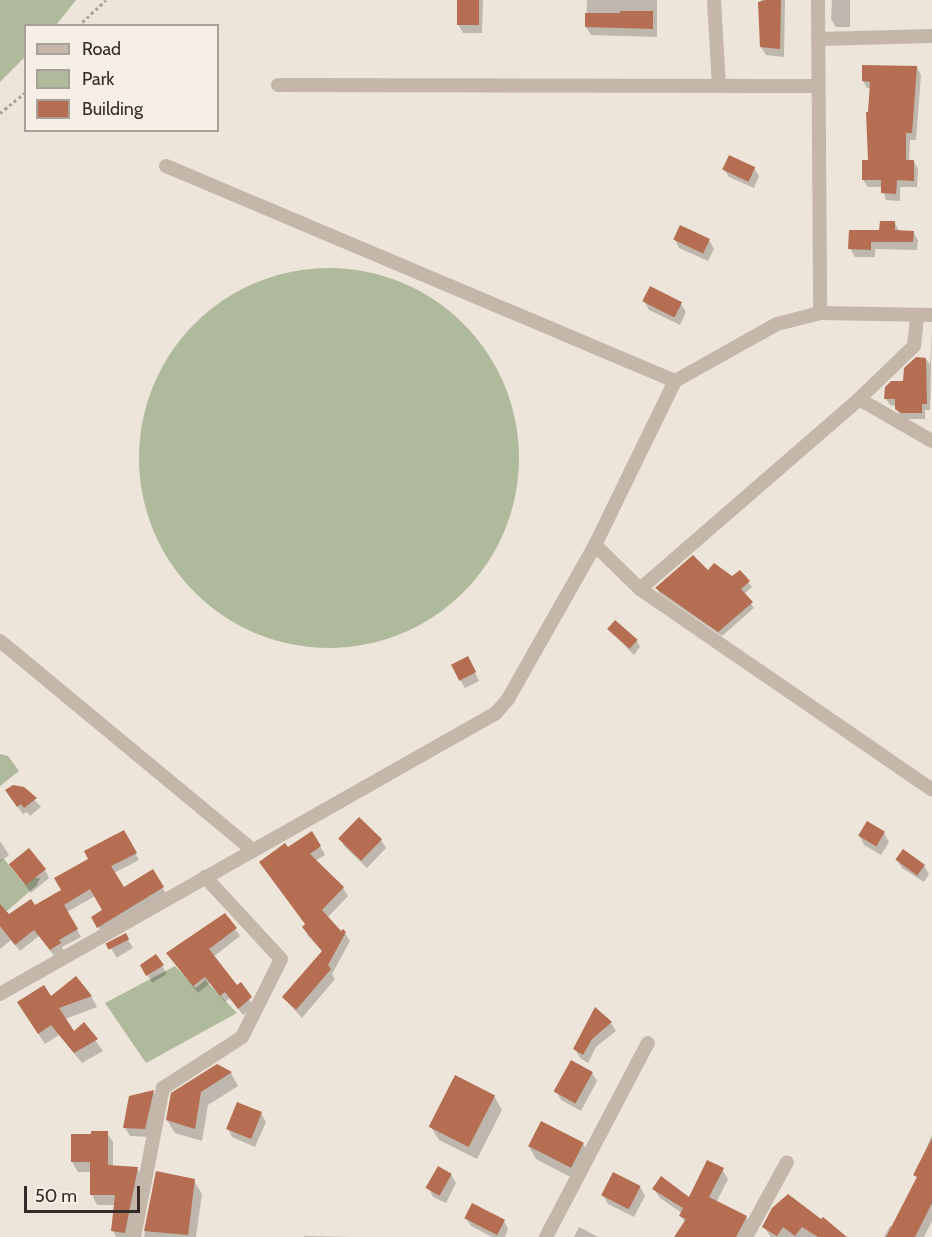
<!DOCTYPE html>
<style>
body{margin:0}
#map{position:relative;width:932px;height:1237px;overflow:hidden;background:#ede5da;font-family:Cabin,sans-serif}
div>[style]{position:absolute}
.green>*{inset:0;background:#afba9d}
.round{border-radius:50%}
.shadow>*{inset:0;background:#0003;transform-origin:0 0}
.building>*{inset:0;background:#b56e51;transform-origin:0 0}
.path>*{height:3px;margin-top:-1.5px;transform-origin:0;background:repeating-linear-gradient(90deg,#afa093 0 3px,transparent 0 6px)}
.street>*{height:14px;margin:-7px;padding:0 7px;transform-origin:7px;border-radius:7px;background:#c4b6a8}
span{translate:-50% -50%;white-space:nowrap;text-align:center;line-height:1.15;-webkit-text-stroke:6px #f6efe6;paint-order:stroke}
.legend{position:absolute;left:24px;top:24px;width:195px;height:108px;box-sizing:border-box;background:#f6efe6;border:2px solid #a8a19a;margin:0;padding:8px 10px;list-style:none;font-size:18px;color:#322b27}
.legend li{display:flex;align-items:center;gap:12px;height:30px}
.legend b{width:30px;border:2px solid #a8a19a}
.scale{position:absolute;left:24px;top:1186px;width:116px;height:27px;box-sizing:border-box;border:3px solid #322b27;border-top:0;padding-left:8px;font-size:18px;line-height:21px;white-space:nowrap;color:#322b27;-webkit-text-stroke:4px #f6efe6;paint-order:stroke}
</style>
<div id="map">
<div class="green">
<div style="clip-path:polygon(0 0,76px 0,56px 25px,26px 26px,25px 57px,0 82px)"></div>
<div class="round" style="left:139px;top:268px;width:380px;height:380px"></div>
<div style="clip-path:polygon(0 754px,8px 756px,19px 771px,0 786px)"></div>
<div style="clip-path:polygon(4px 859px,25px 885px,34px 878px,40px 878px,37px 885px,0 917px,0 860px)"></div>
<div style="clip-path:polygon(175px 966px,196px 988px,205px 980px,237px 1013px,146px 1063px,105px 1003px)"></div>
</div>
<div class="shadow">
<div style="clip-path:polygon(459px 0,483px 0,482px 33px,463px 33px,458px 24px)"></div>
<div style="clip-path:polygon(587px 0,657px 0,657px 37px,591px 35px,586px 27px)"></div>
<div style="clip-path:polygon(761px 0,785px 0,784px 57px,766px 55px,761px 47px)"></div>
<div style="clip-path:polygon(832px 0,850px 0,850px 27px,836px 27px,831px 19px)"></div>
<div style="clip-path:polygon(917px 67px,921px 75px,916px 140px,910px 140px,909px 162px,914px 162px,918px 169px,917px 187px,900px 187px,900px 201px,886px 200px,882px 187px,868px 187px,863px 180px,869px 162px,871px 88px,867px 88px,863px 81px)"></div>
<div style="clip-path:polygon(754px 168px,759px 176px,754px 188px,729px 177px,724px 169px)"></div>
<div style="clip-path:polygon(895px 223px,899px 231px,913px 232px,918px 240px,917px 250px,875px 249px,875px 257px,855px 257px,850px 248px)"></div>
<div style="clip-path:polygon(675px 239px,709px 240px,714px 249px,708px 261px,679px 248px)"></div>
<div style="clip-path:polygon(650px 288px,681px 304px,686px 312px,680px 325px,649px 310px,644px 301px)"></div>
<div style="clip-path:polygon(932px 330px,930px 410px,925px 410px,925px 419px,906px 419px,900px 416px,896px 406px,890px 405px,886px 399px,905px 383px,917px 358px,927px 360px,930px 365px)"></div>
<div style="clip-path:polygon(708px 572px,732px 578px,739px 572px,752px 587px,744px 594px,754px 608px,722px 636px,659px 593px,657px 588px)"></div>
<div style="clip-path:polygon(608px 629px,637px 641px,640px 647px,634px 655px)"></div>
<div style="clip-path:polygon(472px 666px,479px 681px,465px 688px,460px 680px)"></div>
<div style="clip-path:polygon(24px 789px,41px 807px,30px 816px,27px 812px,23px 814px,12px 799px)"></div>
<div style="clip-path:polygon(868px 823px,884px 833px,889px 842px,881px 855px,864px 845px,860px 836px)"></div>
<div style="clip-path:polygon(123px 832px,139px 860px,114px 873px,123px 889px,152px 871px,167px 895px,103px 935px,93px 917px,104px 911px,95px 896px,67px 912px,81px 937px,62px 947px,64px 951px,55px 957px,39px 936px,20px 951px,11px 940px,0 949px,0 918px,34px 907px,63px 890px,90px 860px)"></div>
<div style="clip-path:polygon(340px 839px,381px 840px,386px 848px,367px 868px,345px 847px)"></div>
<div style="clip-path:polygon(0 841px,9px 855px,0 862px)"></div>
<div style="clip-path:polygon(320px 846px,325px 855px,315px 861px,343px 888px,348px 896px,327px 918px,341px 934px,345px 933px,350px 941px,332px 974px,335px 979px,302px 1018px,284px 998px,323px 952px,308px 936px,304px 927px,306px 925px,261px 863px,287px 849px)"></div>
<div style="clip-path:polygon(897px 860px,924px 866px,929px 874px,924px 882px,902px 868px)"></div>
<div style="clip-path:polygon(10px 864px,45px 870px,49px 878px,31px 893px)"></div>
<div style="clip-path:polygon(235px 929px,240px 936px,213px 957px,237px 987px,240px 985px,254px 1007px,243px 1015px,230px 998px,225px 1002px,210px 983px,198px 993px,173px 961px)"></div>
<div style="left:125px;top:935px;width:15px;height:19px;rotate:58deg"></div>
<div style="left:156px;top:956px;width:21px;height:17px;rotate:59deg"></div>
<div style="clip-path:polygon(91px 996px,97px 1007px,65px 1019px,74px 1034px,84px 1025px,103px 1051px,82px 1063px,59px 1035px,45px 1044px,25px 1014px)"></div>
<div style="clip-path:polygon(611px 1023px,616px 1031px,596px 1047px,588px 1063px,580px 1058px,575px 1049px)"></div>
<div style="clip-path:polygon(217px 1066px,231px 1073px,238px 1086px,208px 1105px,202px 1141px,175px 1133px,167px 1120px)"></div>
<div style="clip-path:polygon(592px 1073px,597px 1081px,581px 1111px,561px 1100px,556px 1091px)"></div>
<div style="clip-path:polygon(153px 1091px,157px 1099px,150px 1137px,130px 1136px,125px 1128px)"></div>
<div style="clip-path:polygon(494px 1096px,502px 1110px,477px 1159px,439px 1140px,431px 1127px)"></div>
<div style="clip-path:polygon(261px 1113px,266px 1122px,255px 1147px,232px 1137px,228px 1129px)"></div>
<div style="clip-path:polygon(107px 1133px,113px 1142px,113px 1167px,137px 1169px,143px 1179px,132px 1237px,116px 1237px,113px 1231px,116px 1205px,97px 1205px,92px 1195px,92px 1172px,78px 1172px,72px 1162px,72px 1135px)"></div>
<div style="clip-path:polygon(932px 1135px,932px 1221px,924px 1237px,884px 1237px,890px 1226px,893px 1227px,918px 1179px,915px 1175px)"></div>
<div style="clip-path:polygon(583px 1144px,591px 1157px,578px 1181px,536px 1159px,528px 1145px)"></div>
<div style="clip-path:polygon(722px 1169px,728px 1179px,716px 1203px,746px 1217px,752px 1227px,746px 1237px,676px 1237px,685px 1223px,681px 1216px,682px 1213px,660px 1198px,654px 1189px,689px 1199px)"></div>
<div style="clip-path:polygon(157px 1173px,194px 1181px,202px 1194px,196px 1237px,144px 1237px)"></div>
<div style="clip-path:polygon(451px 1175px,456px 1183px,446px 1203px,433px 1197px,429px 1189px)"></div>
<div style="clip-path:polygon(640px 1187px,645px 1196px,634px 1217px,608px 1204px,603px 1195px)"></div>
<div style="clip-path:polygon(773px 1209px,845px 1237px,771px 1237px,764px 1227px)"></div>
<div style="clip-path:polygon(466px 1218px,504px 1221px,508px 1229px,505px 1237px,492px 1237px,471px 1226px)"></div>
<div style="clip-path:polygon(579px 1227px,598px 1237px,574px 1237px)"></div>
<div style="clip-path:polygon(304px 1236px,353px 1237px,304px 1237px)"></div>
</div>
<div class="building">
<div style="left:457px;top:0;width:22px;height:25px"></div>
<div style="clip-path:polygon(766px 0,781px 0,780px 49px,760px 47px,758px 2px)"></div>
<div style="clip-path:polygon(620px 11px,653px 11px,653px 29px,585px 27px,585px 13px,620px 13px)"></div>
<div style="clip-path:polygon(862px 65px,917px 66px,912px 133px,906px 133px,906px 160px,914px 160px,914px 181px,897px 180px,896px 194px,881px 193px,881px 180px,862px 180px,862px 160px,868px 160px,866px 112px,868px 112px,870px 82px,862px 81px)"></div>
<div style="left:729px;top:155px;width:29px;height:16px;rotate:25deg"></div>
<div style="clip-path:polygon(880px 221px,895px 221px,895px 230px,914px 231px,913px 242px,871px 242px,871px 250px,848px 249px,849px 230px,879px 230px)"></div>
<div style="left:680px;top:225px;width:33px;height:16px;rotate:25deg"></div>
<div style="left:650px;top:286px;width:36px;height:17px;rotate:27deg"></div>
<div style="clip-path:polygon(916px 357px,926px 358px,927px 404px,922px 404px,922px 413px,901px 413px,895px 409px,895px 399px,884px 399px,885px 387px,891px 381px,903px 381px,904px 368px)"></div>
<div style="clip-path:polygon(693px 555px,708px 570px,714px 563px,732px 576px,740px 570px,750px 581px,741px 589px,753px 602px,718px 632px,655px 588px)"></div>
<div style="left:615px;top:620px;width:30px;height:12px;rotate:41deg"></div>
<div style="left:468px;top:656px;width:18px;height:19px;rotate:63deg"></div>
<div style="clip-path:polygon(13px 785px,24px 787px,37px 798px,24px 808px,21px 804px,17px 807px,5px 790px)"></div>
<div style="left:359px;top:817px;width:32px;height:30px;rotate:44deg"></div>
<div style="left:867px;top:821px;width:21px;height:17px;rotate:31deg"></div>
<div style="clip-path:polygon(124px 830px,137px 853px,111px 866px,124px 887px,153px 869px,164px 887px,97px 928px,91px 917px,102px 910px,90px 889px,64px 905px,78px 929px,59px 940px,61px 943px,50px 950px,34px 930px,15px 945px,0 926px,0 904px,9px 914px,31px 899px,35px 905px,61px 890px,54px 878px,88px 859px,84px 851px)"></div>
<div style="clip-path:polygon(312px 831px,321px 846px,310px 854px,344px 887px,322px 910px,341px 931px,343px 929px,346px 932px,328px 965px,331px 969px,296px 1010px,282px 997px,322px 951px,302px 927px,305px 924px,259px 862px,285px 843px,288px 847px)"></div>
<div style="left:29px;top:848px;width:27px;height:26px;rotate:51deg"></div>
<div style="left:903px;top:849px;width:27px;height:13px;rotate:36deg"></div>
<div style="clip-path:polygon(225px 913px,237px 928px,209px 949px,237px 985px,241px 982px,252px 997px,238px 1009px,225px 992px,220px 996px,205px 977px,193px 986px,166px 953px)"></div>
<div style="left:126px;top:933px;width:7px;height:23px;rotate:63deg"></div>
<div style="clip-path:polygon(156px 954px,164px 965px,146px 976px,140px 965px)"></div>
<div style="clip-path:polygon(76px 976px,92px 996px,59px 1008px,74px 1031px,84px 1022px,98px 1039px,74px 1053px,51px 1025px,38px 1034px,17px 1002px,44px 985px,51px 996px)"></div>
<div style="clip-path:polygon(595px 1007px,612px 1022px,592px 1039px,583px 1055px,573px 1049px)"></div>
<div style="left:571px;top:1060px;width:25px;height:36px;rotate:29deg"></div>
<div style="clip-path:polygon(217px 1064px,232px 1072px,201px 1092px,195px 1129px,166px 1120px,171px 1093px)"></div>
<div style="left:455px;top:1075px;width:45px;height:58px;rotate:27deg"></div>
<div style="clip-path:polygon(154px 1090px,145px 1129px,123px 1128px,129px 1096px)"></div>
<div style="left:237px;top:1102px;width:27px;height:29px;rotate:22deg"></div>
<div style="left:541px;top:1121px;width:48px;height:28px;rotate:27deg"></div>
<div style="clip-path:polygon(91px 1131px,108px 1131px,108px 1165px,138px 1167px,125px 1233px,111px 1231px,115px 1195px,90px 1195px,90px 1162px,71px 1162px,71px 1134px,91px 1134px)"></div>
<div style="clip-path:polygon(932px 1138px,932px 1203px,915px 1237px,886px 1237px,917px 1177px,913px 1175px)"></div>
<div style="clip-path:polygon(707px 1160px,724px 1168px,709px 1197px,747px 1216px,736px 1237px,674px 1237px,686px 1219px,679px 1216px,683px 1208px,652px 1189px,661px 1176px,689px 1197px)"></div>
<div style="left:438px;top:1166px;width:16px;height:25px;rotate:30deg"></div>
<div style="clip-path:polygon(156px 1171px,195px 1179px,188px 1235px,144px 1231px)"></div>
<div style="left:613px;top:1172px;width:31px;height:26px;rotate:27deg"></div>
<div style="clip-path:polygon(788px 1194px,821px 1219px,823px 1217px,847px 1237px,818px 1237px,802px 1227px,795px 1236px,783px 1227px,777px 1236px,762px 1227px,772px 1208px)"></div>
<div style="left:472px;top:1203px;width:37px;height:17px;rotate:27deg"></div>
</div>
<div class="path">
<div style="left:78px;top:26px;width:38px;rotate:-43deg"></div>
<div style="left:0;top:113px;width:33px;rotate:-39deg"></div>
</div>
<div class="street">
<div style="left:714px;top:0;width:86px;rotate:86.7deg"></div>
<div style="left:818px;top:0;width:313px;rotate:89.6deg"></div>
<div style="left:818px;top:39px;width:114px;rotate:-1.5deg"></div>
<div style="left:278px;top:85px;width:540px;rotate:0.11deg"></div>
<div style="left:166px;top:166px;width:553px;rotate:22.9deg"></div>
<div style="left:859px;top:399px;width:84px;rotate:29.9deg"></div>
<div style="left:595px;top:545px;width:63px;rotate:44.4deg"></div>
<div style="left:640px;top:589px;width:354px;rotate:34.5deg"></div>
<div style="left:640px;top:589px;width:290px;rotate:-40.9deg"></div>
<div style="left:859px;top:399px;width:76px;rotate:-43.9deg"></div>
<div style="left:914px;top:346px;width:31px;rotate:-84deg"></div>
<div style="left:0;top:641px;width:328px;rotate:39.6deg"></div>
<div style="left:0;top:994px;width:570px;rotate:-29.53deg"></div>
<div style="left:496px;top:713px;width:18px;rotate:-49deg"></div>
<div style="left:508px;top:699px;width:177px;rotate:-60.5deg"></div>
<div style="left:595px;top:545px;width:182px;rotate:-64deg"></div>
<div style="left:675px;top:381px;width:117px;rotate:-29.2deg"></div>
<div style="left:777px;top:324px;width:44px;rotate:-14.3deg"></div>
<div style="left:820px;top:313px;width:112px;rotate:1deg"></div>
<div style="left:134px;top:1237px;width:152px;rotate:-79deg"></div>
<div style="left:163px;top:1088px;width:94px;rotate:-32.8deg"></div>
<div style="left:242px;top:1037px;width:87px;rotate:-63.4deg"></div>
<div style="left:281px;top:959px;width:112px;rotate:-132.8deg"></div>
<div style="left:546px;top:1237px;width:219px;rotate:-62.3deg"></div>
<div style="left:746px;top:1237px;width:85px;rotate:-61.3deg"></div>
</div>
<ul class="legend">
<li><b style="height:8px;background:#c4b6a8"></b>Road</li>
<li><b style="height:16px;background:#afba9d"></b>Park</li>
<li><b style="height:16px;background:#b56e51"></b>Building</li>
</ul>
<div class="scale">50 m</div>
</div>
